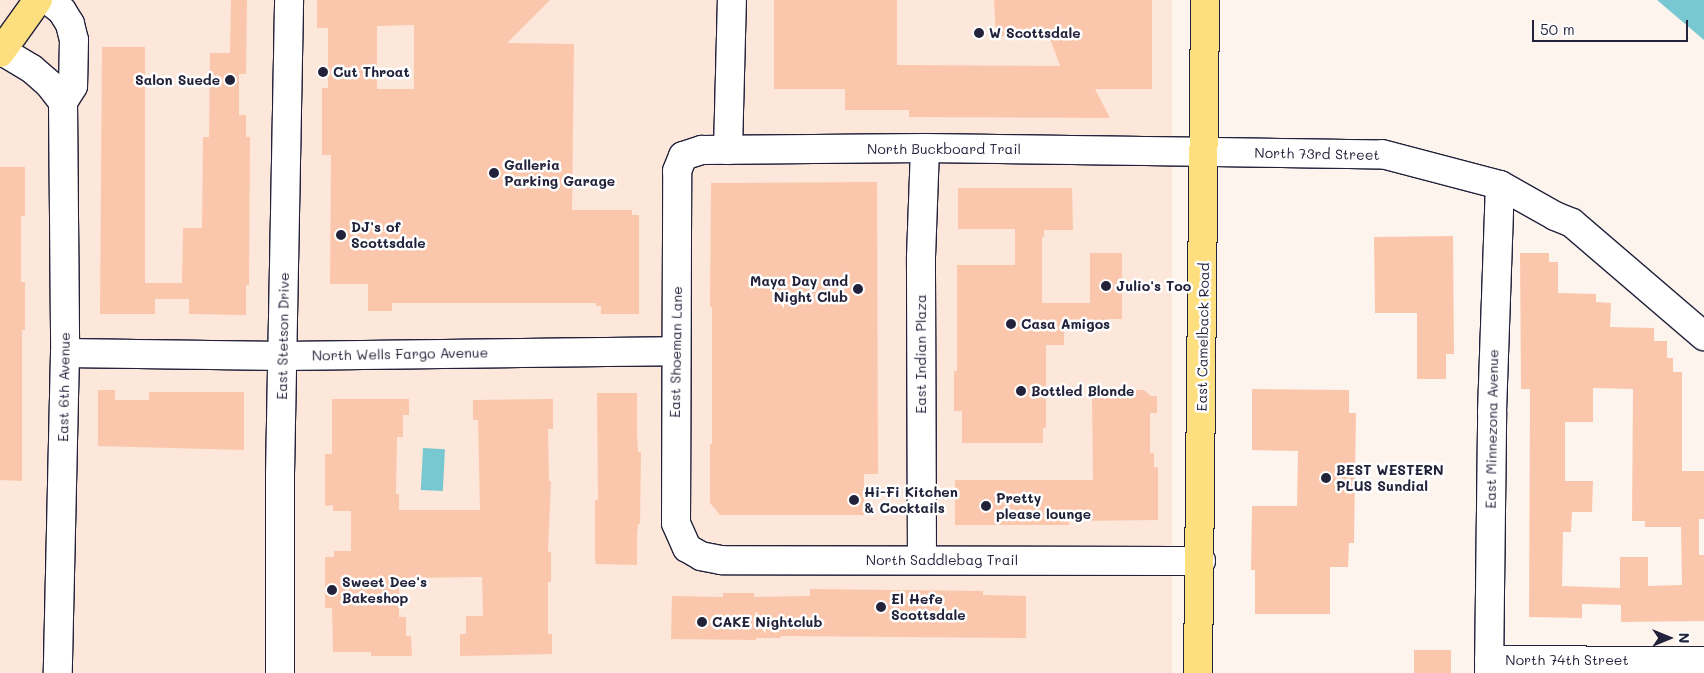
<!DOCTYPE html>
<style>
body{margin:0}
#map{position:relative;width:1704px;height:673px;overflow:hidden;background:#fef4ee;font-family:Mali,sans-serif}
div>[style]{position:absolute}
.built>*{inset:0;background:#fde6da;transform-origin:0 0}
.water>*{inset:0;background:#77c8d1;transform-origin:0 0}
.building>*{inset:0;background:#fbc7ac;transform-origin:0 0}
.roads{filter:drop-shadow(1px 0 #22223b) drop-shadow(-1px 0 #22223b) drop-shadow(0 1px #22223b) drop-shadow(0 -1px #22223b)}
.minor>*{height:28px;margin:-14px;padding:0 14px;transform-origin:14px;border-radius:14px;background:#fff}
.major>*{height:28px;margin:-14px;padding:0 14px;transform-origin:14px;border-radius:14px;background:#fedf80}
.dots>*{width:14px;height:14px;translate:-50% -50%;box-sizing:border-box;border:2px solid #fff;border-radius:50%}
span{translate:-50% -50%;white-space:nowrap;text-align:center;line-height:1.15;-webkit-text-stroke:5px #fff;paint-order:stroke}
.poi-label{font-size:14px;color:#22223b;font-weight:700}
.left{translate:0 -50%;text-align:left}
.right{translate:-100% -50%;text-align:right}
.street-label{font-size:14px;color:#22223b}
.north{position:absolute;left:1644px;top:613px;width:50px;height:50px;-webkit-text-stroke:4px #fff;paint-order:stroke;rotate:90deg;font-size:14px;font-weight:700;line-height:20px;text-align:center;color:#22223b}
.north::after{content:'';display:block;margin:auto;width:18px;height:22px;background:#22223b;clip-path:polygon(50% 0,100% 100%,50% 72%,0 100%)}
.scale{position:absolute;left:1532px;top:20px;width:156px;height:22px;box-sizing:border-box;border:2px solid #22223b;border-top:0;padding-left:6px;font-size:15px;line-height:18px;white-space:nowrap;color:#22223b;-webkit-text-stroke:4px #fff;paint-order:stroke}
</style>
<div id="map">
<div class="built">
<div style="left:0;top:0;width:1172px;height:673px"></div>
</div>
<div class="water">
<div style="clip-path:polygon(1657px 0,1704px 0,1704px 40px)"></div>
<div style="left:423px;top:448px;width:22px;height:42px;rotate:3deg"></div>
</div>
<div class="building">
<div style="clip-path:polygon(231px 0,247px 0,246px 74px,239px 74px,239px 115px,246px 115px,246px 137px,250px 137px,249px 285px,246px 285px,246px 315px,189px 314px,189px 299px,155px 299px,155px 314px,100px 314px,102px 47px,145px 47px,145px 283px,182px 283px,183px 228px,202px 228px,203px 137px,209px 137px,210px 53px,230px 53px)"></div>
<div style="clip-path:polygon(evenodd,317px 0,550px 0,507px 43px,574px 44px,572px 210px,632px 210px,632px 215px,639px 215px,639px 314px,601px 314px,601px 306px,596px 306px,596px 303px,392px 303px,392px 311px,368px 311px,368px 284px,330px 284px,331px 155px,322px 155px,322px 88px,328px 88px,328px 28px,317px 28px,317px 0,414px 25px,414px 89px,377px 89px,377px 26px,414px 25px)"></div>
<div style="clip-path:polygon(774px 0,897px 0,897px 65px,1060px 66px,1047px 30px,996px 37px,994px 0,1152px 0,1152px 89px,1095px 89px,1110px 118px,909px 117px,909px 110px,845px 110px,845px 89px,774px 89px)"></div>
<div style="clip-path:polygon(0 167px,25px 167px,25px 216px,21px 216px,21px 282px,25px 282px,25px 330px,22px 330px,22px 481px,0 480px)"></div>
<div style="clip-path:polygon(877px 182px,878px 474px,864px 474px,864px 515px,720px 515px,710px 503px,710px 444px,712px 444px,712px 307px,710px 307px,711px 183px)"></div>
<div style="clip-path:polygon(958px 188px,1072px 188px,1073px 230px,1044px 230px,1044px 237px,1042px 237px,1042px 303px,1090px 303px,1090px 253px,1122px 253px,1122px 319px,1108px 319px,1108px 328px,1064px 328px,1064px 345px,1046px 345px,1046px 428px,1043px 428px,1043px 443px,962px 443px,962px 411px,954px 411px,954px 371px,957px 371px,957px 265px,1015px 265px,1015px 229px,958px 229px)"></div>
<div style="clip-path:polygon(1453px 236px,1454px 354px,1446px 354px,1446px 379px,1417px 379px,1417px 313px,1375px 313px,1374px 237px)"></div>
<div style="clip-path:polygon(evenodd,1520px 253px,1549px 253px,1549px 262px,1558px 262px,1558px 293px,1596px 294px,1596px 302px,1611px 303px,1610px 327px,1654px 328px,1654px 341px,1667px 341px,1667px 358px,1673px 358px,1673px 372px,1682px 372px,1682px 471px,1704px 471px,1704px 519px,1699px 519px,1699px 555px,1704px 555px,1704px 621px,1621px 622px,1621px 605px,1582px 604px,1582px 618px,1529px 617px,1530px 389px,1521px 389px,1520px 253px,1593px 388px,1633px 389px,1632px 521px,1645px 521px,1645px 527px,1681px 527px,1682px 585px,1648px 586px,1648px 557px,1620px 557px,1620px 588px,1562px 586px,1563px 532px,1571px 532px,1572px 512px,1592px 512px,1593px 481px,1565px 481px,1565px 422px,1593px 422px,1593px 388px)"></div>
<div style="clip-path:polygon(1252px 389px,1349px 390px,1349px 413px,1356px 413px,1354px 543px,1349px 543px,1348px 567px,1330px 567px,1330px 614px,1255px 614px,1255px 570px,1251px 570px,1252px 506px,1297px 506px,1298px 451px,1252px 450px)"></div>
<div style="clip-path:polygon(98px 390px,115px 390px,115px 400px,149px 400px,149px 392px,244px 392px,244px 450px,98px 446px)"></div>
<div style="clip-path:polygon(1120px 390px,1144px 390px,1151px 396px,1157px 396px,1157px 413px,1150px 413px,1150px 453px,1154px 453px,1154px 467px,1158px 467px,1158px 520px,1069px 521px,1069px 525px,955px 525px,955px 480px,1093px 480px,1092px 397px,1120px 396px)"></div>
<div style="clip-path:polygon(597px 393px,637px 393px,637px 434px,638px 452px,641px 452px,640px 524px,638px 524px,637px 536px,637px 565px,596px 564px,595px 561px,595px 500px,598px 500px)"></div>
<div style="clip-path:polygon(332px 399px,409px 399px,409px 415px,403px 415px,403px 437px,397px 437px,396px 494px,399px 494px,399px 510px,480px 510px,478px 420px,473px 420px,473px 400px,553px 399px,553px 429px,548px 429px,549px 481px,551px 481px,548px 552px,551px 552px,551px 582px,548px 582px,548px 634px,552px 634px,552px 654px,460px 656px,460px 634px,466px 634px,466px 616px,483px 616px,482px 577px,399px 578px,399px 617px,406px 617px,406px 636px,411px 636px,412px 656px,371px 656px,371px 652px,333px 652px,332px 608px,325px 608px,325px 557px,334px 557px,334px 551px,351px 551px,351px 511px,333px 511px,333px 505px,325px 506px,325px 454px,332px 454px)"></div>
<div style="clip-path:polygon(810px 589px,983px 591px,983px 595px,1026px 596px,1026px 638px,781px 636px,780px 638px,756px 638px,756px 640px,671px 639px,672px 596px,723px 597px,723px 593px,754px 593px,754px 597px,810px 596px)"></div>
<div style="left:1414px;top:650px;width:37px;height:23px"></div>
</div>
<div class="roads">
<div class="minor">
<div style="left:48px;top:0;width:18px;rotate:38deg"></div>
<div style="left:62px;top:11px;width:15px;rotate:58deg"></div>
<div style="left:70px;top:24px;width:16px;rotate:76deg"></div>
<div style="left:74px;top:40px;width:46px;rotate:91.2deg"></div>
<div style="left:73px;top:86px;width:19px;rotate:122deg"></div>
<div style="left:63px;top:102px;width:251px;rotate:89.5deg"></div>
<div style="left:65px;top:353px;width:320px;rotate:91.3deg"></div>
<div style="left:2px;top:51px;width:35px;rotate:31deg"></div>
<div style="left:32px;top:69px;width:23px;rotate:41deg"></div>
<div style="left:49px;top:84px;width:23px;rotate:52deg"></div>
<div style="left:728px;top:150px;width:150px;rotate:-88.5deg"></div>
<div style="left:65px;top:353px;width:218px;rotate:0.8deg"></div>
<div style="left:283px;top:356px;width:392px;rotate:-0.7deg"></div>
<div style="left:922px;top:560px;width:303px;rotate:-90.2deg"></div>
<div style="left:921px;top:257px;width:109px;rotate:-87.9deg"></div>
<div style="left:1201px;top:561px;width:480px;rotate:-179.9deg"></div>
<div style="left:721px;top:560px;width:20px;rotate:-169deg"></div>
<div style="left:701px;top:556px;width:16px;rotate:-150deg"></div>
<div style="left:687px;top:548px;width:27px;rotate:-114deg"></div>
<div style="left:676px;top:523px;width:352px;rotate:-89.8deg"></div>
<div style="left:677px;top:171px;width:16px;rotate:-68deg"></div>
<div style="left:683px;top:156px;width:20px;rotate:-18deg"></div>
<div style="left:702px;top:150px;width:223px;rotate:-0.5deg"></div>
<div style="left:925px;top:148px;width:457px;rotate:0.8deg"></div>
<div style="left:1382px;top:154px;width:122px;rotate:14.7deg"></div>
<div style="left:1500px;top:185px;width:63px;rotate:29.4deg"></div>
<div style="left:1555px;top:216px;width:18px;rotate:22deg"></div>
<div style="left:1572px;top:223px;width:174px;rotate:40.6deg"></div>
<div style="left:1489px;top:660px;width:215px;rotate:0.3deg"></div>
<div style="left:280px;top:673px;width:199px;rotate:-90deg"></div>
<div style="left:280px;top:474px;width:474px;rotate:-88.9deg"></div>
<div style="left:1489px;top:673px;width:261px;rotate:-89.3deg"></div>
<div style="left:1492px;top:412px;width:227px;rotate:-88deg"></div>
</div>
<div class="major">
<div style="left:0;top:53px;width:65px;rotate:-54.4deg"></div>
<div style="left:1198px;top:673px;width:673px;rotate:-89.4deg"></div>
</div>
</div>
<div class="dots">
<div style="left:979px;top:33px;background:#22223b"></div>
<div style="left:323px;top:72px;background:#22223b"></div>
<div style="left:230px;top:80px;background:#22223b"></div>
<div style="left:494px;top:173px;background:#22223b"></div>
<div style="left:341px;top:235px;background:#22223b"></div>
<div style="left:1106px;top:286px;background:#22223b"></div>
<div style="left:858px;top:289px;background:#22223b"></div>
<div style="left:1011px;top:324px;background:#22223b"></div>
<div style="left:1021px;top:391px;background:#22223b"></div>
<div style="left:1326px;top:478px;background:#22223b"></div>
<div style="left:854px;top:500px;background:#22223b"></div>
<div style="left:986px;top:506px;background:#22223b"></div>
<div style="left:332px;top:590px;background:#22223b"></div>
<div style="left:881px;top:607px;background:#22223b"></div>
<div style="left:702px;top:622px;background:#22223b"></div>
</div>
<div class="poi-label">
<span class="left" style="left:989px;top:33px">W Scottsdale</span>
<span class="left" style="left:333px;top:72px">Cut Throat</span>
<span class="right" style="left:220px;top:80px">Salon Suede</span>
<span class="left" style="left:504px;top:173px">Galleria<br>Parking Garage</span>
<span class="left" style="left:351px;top:235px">DJ's of<br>Scottsdale</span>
<span class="right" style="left:848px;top:289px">Maya Day and<br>Night Club</span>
<span class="left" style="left:1116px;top:286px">Julio's Too</span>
<span class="left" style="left:1021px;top:324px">Casa Amigos</span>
<span class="left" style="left:1031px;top:391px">Bottled Blonde</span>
<span class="left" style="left:1336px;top:478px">BEST WESTERN<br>PLUS Sundial</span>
<span class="left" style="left:864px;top:500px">Hi-Fi Kitchen<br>&amp; Cocktails</span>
<span class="left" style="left:996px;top:506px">Pretty<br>please lounge</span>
<span class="left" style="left:342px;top:590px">Sweet Dee's<br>Bakeshop</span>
<span class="left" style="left:891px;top:607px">El Hefe<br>Scottsdale</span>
<span class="left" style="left:712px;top:622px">CAKE Nightclub</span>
</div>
<div class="street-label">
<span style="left:944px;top:149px">North Buckboard Trail</span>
<span style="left:1317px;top:154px;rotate:1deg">North 73rd Street</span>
<span style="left:283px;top:336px;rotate:-89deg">East Stetson Drive</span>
<span style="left:1203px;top:337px;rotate:-89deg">East Camelback Road</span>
<span style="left:676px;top:352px;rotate:-89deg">East Shoeman Lane</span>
<span style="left:400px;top:354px;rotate:-1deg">North Wells Fargo Avenue</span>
<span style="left:921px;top:354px;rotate:-90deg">East Indian Plaza</span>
<span style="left:64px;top:387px;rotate:-89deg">East 6th Avenue</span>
<span style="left:1492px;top:429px;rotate:-89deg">East Minnezona Avenue</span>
<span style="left:942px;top:560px">North Saddlebag Trail</span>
<span style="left:1567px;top:660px">North 74th Street</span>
</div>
<div class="north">N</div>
<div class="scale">50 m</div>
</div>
